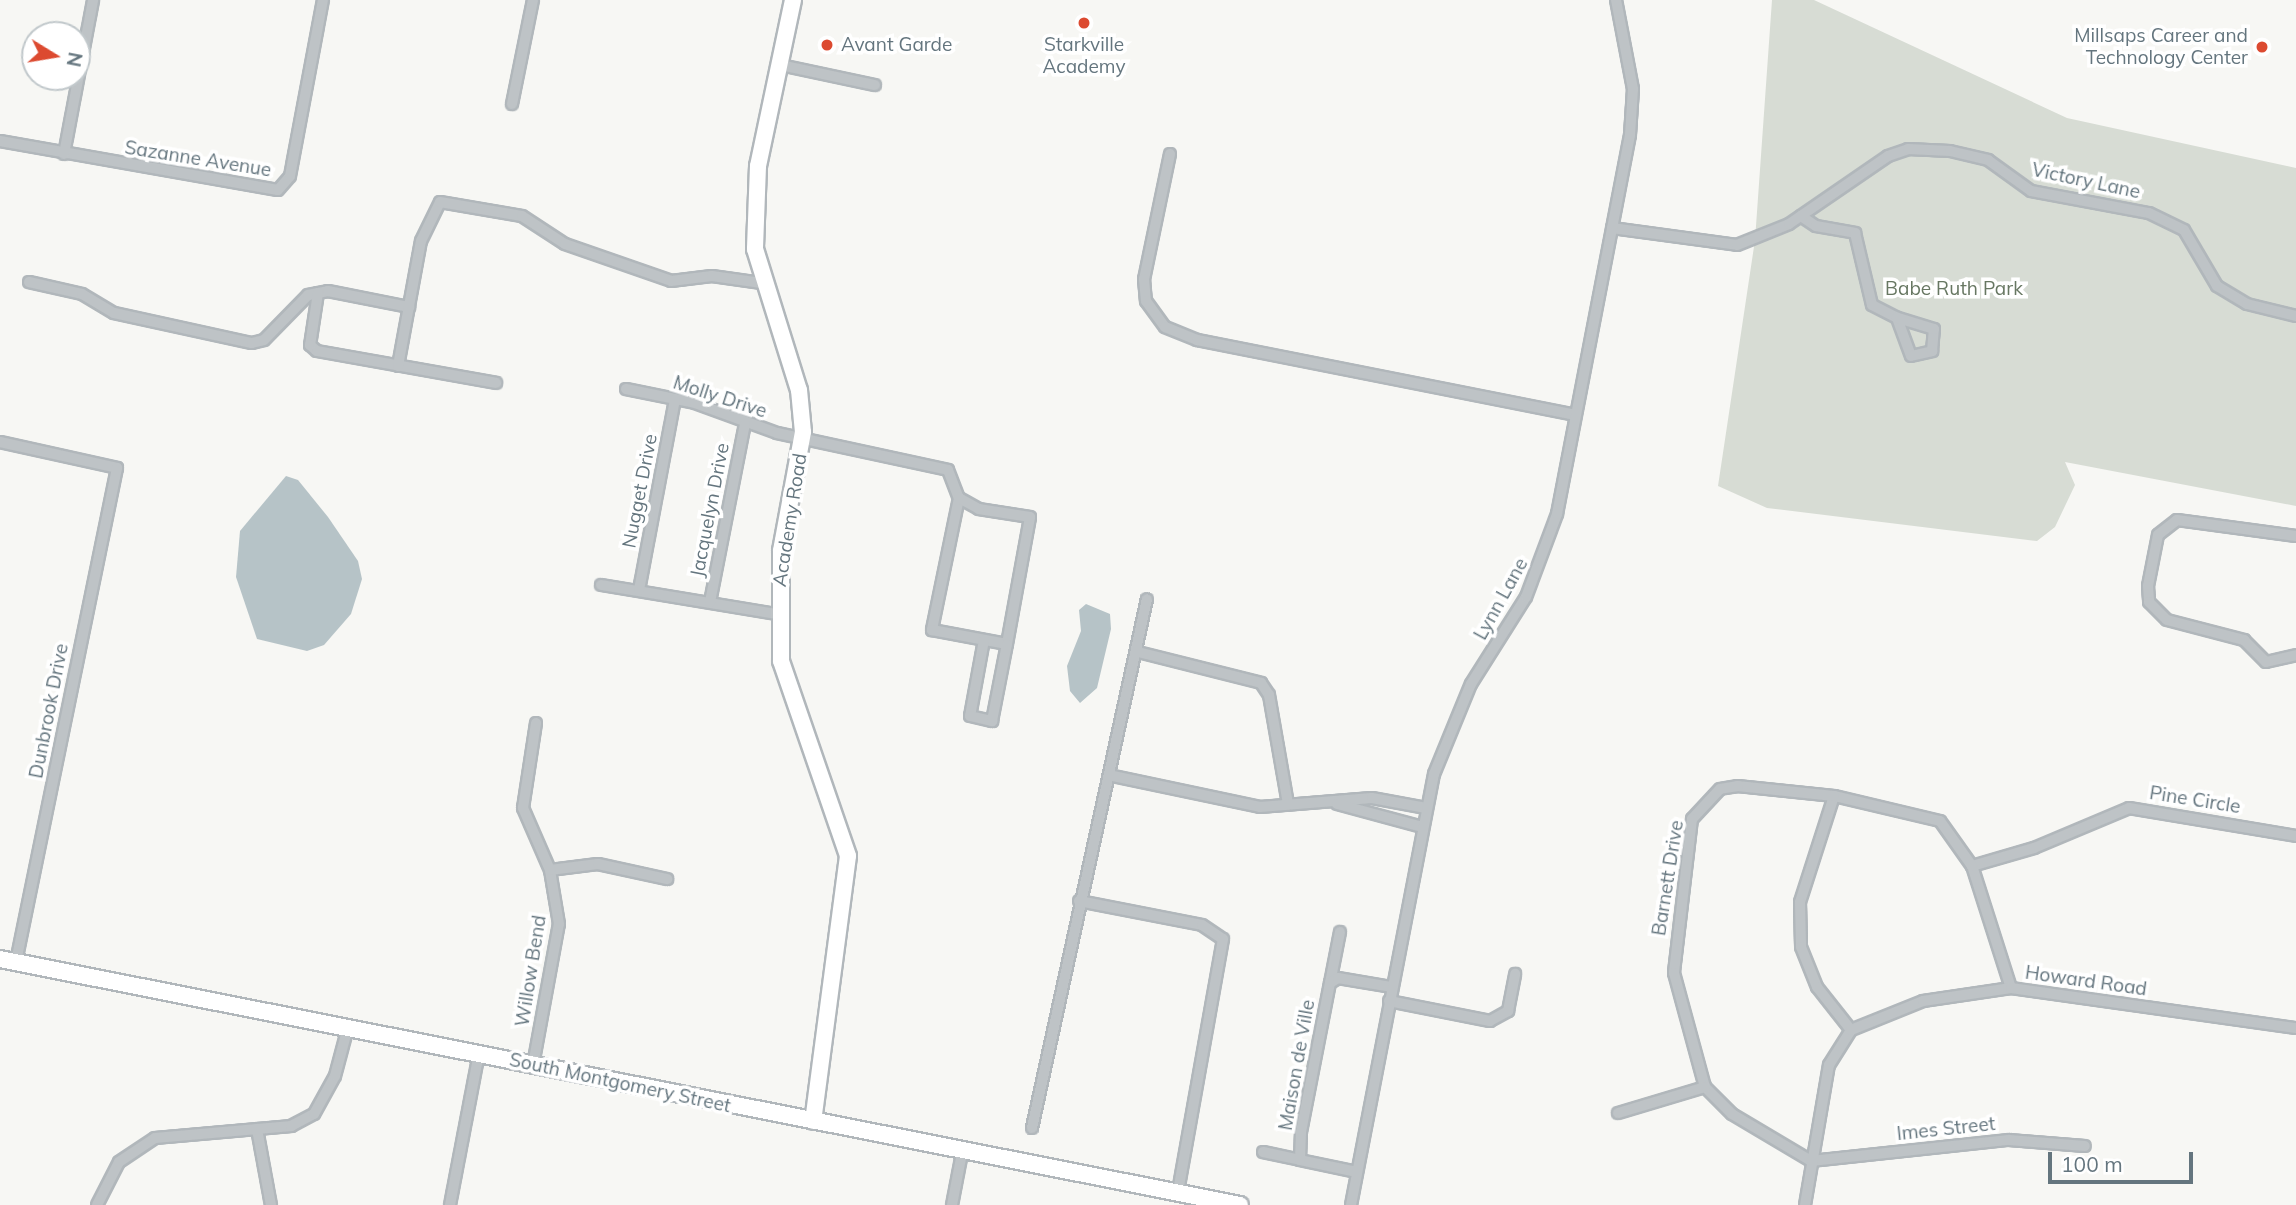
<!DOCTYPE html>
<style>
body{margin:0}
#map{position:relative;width:2296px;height:1205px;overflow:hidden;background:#f7f7f4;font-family:Mulish,sans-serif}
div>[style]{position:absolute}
.green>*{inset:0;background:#d7dcd4}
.water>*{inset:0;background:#b6c3c7}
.roads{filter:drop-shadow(2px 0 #b1b7bb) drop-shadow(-2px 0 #b1b7bb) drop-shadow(0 2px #b1b7bb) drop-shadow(0 -2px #b1b7bb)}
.street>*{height:10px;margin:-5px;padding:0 5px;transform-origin:5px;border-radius:5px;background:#bec3c6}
.secondary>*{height:16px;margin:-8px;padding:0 8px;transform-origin:8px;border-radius:8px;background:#fff}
.dots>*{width:19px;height:19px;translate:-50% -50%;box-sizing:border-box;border:4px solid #fff;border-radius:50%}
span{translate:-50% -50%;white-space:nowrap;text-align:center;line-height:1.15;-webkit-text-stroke:7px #fff;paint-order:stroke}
.poi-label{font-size:19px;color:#64757e}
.right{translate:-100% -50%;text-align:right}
.left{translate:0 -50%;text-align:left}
.street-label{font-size:19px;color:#64757e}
.park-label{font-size:19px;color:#677762}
.north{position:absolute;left:21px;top:21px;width:70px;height:70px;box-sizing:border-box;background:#fff;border:2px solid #c1c8cb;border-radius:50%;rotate:101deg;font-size:19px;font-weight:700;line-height:28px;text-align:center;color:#64757e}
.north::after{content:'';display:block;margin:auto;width:24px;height:32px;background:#dc4a30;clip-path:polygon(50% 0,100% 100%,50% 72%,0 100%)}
.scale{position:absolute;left:2048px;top:1152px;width:145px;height:32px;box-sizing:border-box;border:4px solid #64757e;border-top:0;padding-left:9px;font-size:21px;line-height:24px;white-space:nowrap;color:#64757e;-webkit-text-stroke:5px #fff;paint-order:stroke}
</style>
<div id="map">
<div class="green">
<div style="clip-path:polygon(1772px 0,1814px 0,2067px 118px,2296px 168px,2296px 506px,2065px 462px,2075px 485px,2055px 527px,2037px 541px,1767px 508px,1718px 486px,1755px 240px)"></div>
</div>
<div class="water">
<div style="clip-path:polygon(286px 476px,298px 480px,328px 517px,358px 561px,362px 579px,351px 614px,324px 645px,307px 651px,257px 639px,236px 577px,240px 531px)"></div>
<div style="clip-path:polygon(1086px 604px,1110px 614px,1111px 629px,1097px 688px,1080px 703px,1070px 691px,1067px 666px,1081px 631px,1079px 610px)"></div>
</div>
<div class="roads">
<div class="street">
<div style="left:780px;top:65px;width:97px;rotate:11.9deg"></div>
<div style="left:512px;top:104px;width:106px;rotate:-78.6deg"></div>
<div style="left:0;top:141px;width:282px;rotate:10deg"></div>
<div style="left:278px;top:190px;width:18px;rotate:-49deg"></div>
<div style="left:290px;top:176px;width:179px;rotate:-79.4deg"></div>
<div style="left:64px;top:154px;width:157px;rotate:-79.3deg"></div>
<div style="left:1170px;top:154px;width:128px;rotate:101.7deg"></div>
<div style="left:1144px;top:279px;width:22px;rotate:85deg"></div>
<div style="left:1146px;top:301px;width:32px;rotate:54deg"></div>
<div style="left:1165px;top:327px;width:35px;rotate:22deg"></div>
<div style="left:1197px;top:340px;width:385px;rotate:11.2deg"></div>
<div style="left:1801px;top:216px;width:18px;rotate:34deg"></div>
<div style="left:1816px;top:226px;width:40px;rotate:10deg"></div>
<div style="left:1855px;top:233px;width:74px;rotate:76.7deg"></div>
<div style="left:1872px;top:305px;width:28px;rotate:27deg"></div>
<div style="left:1897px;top:318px;width:40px;rotate:69.8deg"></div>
<div style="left:1911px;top:356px;width:22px;rotate:-13deg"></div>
<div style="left:1932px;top:351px;width:22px;rotate:-85deg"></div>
<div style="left:1934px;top:329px;width:39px;rotate:-163deg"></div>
<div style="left:1612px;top:228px;width:126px;rotate:7.7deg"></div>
<div style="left:1737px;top:245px;width:56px;rotate:-22deg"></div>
<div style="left:1789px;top:224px;width:120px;rotate:-34.5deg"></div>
<div style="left:1888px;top:156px;width:21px;rotate:-19deg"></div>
<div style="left:1908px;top:149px;width:42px;rotate:2.7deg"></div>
<div style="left:1950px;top:151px;width:39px;rotate:13deg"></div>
<div style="left:1988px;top:160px;width:53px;rotate:35.8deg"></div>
<div style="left:2031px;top:191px;width:120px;rotate:10.6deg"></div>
<div style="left:2149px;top:213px;width:39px;rotate:26deg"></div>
<div style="left:2184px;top:230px;width:65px;rotate:59.5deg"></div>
<div style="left:2217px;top:286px;width:35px;rotate:31deg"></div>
<div style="left:2247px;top:304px;width:50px;rotate:13.8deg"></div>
<div style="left:29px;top:282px;width:54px;rotate:12.8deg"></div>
<div style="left:82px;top:294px;width:37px;rotate:31deg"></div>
<div style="left:114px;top:313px;width:141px;rotate:12.3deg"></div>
<div style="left:252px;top:343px;width:12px;rotate:-14deg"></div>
<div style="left:264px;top:340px;width:63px;rotate:-45.6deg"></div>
<div style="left:308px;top:295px;width:20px;rotate:-11deg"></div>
<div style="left:328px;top:291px;width:83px;rotate:11.2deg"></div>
<div style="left:318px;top:293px;width:53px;rotate:98.7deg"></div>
<div style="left:310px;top:345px;width:9px;rotate:41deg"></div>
<div style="left:317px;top:351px;width:182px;rotate:10.1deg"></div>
<div style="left:398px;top:366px;width:127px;rotate:-79.6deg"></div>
<div style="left:421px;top:241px;width:43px;rotate:-64deg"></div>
<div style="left:440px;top:202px;width:83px;rotate:9.7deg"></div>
<div style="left:522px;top:216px;width:51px;rotate:33.1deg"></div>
<div style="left:565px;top:244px;width:112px;rotate:19.2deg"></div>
<div style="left:671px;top:281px;width:41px;rotate:-7deg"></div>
<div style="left:712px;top:276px;width:50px;rotate:8deg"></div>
<div style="left:626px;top:389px;width:70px;rotate:11.5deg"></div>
<div style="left:695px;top:403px;width:87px;rotate:20.1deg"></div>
<div style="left:777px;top:433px;width:175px;rotate:12.2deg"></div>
<div style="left:948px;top:470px;width:30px;rotate:69deg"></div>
<div style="left:959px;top:498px;width:135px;rotate:101.6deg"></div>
<div style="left:932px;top:630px;width:76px;rotate:10.6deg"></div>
<div style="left:1007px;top:644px;width:129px;rotate:-79.7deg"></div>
<div style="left:1030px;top:517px;width:52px;rotate:-171.1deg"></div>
<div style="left:979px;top:509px;width:23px;rotate:-151deg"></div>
<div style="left:0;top:442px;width:120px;rotate:12.5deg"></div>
<div style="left:117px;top:468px;width:504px;rotate:101.56deg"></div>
<div style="left:2296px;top:536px;width:120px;rotate:-172.3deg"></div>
<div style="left:2177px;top:520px;width:24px;rotate:142deg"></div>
<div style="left:2158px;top:535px;width:52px;rotate:101.1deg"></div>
<div style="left:2148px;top:586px;width:16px;rotate:86deg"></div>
<div style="left:2149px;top:602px;width:25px;rotate:45deg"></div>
<div style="left:2167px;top:620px;width:80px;rotate:14.6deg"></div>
<div style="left:2244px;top:640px;width:31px;rotate:45deg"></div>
<div style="left:2266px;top:662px;width:31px;rotate:-13deg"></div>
<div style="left:601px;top:585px;width:178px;rotate:9.4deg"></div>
<div style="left:639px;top:590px;width:194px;rotate:-79.3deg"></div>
<div style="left:710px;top:602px;width:181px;rotate:-78.9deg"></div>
<div style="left:984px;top:640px;width:77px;rotate:100.4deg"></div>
<div style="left:970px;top:716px;width:23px;rotate:13deg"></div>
<div style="left:992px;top:721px;width:78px;rotate:-79deg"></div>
<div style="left:1138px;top:652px;width:127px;rotate:14.1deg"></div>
<div style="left:1261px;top:683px;width:14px;rotate:56deg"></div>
<div style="left:1269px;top:695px;width:111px;rotate:80.1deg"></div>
<div style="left:1113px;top:776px;width:150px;rotate:11.9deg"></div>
<div style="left:1260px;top:807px;width:112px;rotate:-4.6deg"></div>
<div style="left:1372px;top:798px;width:55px;rotate:10.5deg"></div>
<div style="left:1834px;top:796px;width:111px;rotate:107.8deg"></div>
<div style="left:1800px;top:902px;width:45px;rotate:88.7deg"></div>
<div style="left:1801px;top:947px;width:43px;rotate:68.2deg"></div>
<div style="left:1817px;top:987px;width:55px;rotate:51.7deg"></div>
<div style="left:1337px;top:804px;width:88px;rotate:15.1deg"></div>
<div style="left:1972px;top:866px;width:65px;rotate:-16.2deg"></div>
<div style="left:2034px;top:848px;width:103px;rotate:-22.8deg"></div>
<div style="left:2129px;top:808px;width:169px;rotate:9.5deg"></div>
<div style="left:550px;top:870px;width:48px;rotate:-7.1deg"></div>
<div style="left:598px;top:864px;width:71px;rotate:12.3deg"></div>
<div style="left:1079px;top:901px;width:125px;rotate:11deg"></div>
<div style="left:1202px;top:925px;width:25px;rotate:34deg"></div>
<div style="left:1223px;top:939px;width:257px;rotate:100.1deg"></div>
<div style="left:1330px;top:983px;width:52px;rotate:-78.9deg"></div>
<div style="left:2011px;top:988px;width:128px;rotate:-107.7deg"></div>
<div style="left:1972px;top:866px;width:55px;rotate:-125.4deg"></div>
<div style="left:1940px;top:821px;width:109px;rotate:-166.7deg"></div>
<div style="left:1834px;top:796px;width:97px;rotate:-174.1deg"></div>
<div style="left:1738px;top:786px;width:18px;rotate:171deg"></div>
<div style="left:1720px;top:789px;width:41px;rotate:133deg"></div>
<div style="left:1692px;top:819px;width:155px;rotate:96.7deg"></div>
<div style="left:1674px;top:973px;width:118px;rotate:74.8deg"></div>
<div style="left:1705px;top:1087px;width:38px;rotate:45deg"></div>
<div style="left:1732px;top:1114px;width:92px;rotate:30.7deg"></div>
<div style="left:1811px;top:1161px;width:199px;rotate:-6.1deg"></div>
<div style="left:2009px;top:1140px;width:76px;rotate:4.5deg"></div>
<div style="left:1389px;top:1001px;width:103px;rotate:11.2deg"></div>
<div style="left:1490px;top:1021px;width:21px;rotate:-29deg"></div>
<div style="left:1508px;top:1011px;width:38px;rotate:-79deg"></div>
<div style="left:533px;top:1065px;width:143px;rotate:-79.6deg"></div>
<div style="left:559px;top:924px;width:55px;rotate:-99.5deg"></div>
<div style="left:550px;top:870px;width:68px;rotate:-113.5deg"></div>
<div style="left:523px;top:808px;width:86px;rotate:-81.3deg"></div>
<div style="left:1618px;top:1113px;width:91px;rotate:-16.6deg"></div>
<div style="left:1032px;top:1128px;width:541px;rotate:-77.74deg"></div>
<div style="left:257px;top:1129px;width:77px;rotate:79.6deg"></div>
<div style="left:1263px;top:1152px;width:38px;rotate:12deg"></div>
<div style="left:1357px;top:1172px;width:58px;rotate:-168.1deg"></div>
<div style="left:1300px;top:1160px;width:28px;rotate:-88deg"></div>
<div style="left:1301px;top:1132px;width:152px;rotate:-79deg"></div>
<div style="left:1330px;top:983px;width:9px;rotate:-32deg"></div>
<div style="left:1338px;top:978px;width:55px;rotate:9.5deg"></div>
<div style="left:97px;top:1205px;width:48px;rotate:-62.9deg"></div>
<div style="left:119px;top:1162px;width:43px;rotate:-33.7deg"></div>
<div style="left:155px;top:1138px;width:137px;rotate:-5deg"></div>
<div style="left:291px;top:1126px;width:26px;rotate:-28deg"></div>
<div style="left:314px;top:1114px;width:43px;rotate:-61.1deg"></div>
<div style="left:335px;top:1076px;width:51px;rotate:-75.1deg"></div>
<div style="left:450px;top:1205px;width:155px;rotate:-79.2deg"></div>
<div style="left:952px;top:1205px;width:58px;rotate:-79.1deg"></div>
<div style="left:1351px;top:1205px;width:439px;rotate:-79.1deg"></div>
<div style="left:1434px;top:774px;width:97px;rotate:-67.7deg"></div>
<div style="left:1471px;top:684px;width:103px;rotate:-57.7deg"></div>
<div style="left:1526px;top:597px;width:89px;rotate:-69.5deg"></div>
<div style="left:1557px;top:514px;width:386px;rotate:-79.1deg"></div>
<div style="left:1630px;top:135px;width:46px;rotate:-86.3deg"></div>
<div style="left:1633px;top:89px;width:91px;rotate:-100.8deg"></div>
<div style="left:1805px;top:1205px;width:142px;rotate:-80.3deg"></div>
<div style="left:1829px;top:1065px;width:41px;rotate:-57.8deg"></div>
<div style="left:1851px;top:1030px;width:78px;rotate:-21.9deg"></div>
<div style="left:1923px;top:1001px;width:89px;rotate:-8.4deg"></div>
<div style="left:2011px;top:988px;width:288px;rotate:8deg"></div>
</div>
<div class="secondary">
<div style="left:793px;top:0;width:170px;rotate:101.9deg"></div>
<div style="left:758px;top:166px;width:83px;rotate:92.1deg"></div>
<div style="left:755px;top:249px;width:148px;rotate:72.7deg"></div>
<div style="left:799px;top:390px;width:42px;rotate:84.6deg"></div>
<div style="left:803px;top:432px;width:121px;rotate:100.5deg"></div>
<div style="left:781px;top:551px;width:110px;rotate:90deg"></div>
<div style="left:781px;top:661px;width:206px;rotate:71deg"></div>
<div style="left:848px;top:856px;width:267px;rotate:97.5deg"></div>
<div style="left:0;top:959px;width:1264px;rotate:11.22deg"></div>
</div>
</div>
<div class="dots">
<div style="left:1084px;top:23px;background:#dc4a30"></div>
<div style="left:827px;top:45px;background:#dc4a30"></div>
<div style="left:2262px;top:47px;background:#dc4a30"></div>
</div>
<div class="poi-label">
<span class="right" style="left:2248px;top:47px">Millsaps Career and<br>Technology Center</span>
<span class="left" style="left:841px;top:45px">Avant Garde</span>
<span style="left:1084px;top:56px">Starkville<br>Academy</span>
</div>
<div class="street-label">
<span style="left:198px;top:159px;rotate:9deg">Sazanne Avenue</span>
<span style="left:2086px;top:181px;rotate:12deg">Victory Lane</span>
<span style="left:720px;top:397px;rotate:18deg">Molly Drive</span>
<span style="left:640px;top:491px;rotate:-79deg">Nugget Drive</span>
<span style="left:710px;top:510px;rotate:-79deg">Jacquelyn Drive</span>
<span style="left:790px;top:520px;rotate:-81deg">Academy Road</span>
<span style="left:1501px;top:599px;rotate:-61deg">Lynn Lane</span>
<span style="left:49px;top:711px;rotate:-79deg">Dunbrook Drive</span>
<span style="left:2195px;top:800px;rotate:9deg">Pine Circle</span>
<span style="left:1668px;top:878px;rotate:-81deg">Barnett Drive</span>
<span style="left:531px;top:971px;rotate:-81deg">Willow Bend</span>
<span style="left:2086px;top:981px;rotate:8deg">Howard Road</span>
<span style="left:1297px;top:1065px;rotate:-80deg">Maison de Ville</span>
<span style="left:620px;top:1083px;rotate:12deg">South Montgomery Street</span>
<span style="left:1946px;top:1129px;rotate:-6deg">Imes Street</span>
</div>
<div class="park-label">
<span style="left:1954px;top:289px">Babe Ruth Park</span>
</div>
<div class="north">N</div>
<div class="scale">100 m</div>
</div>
